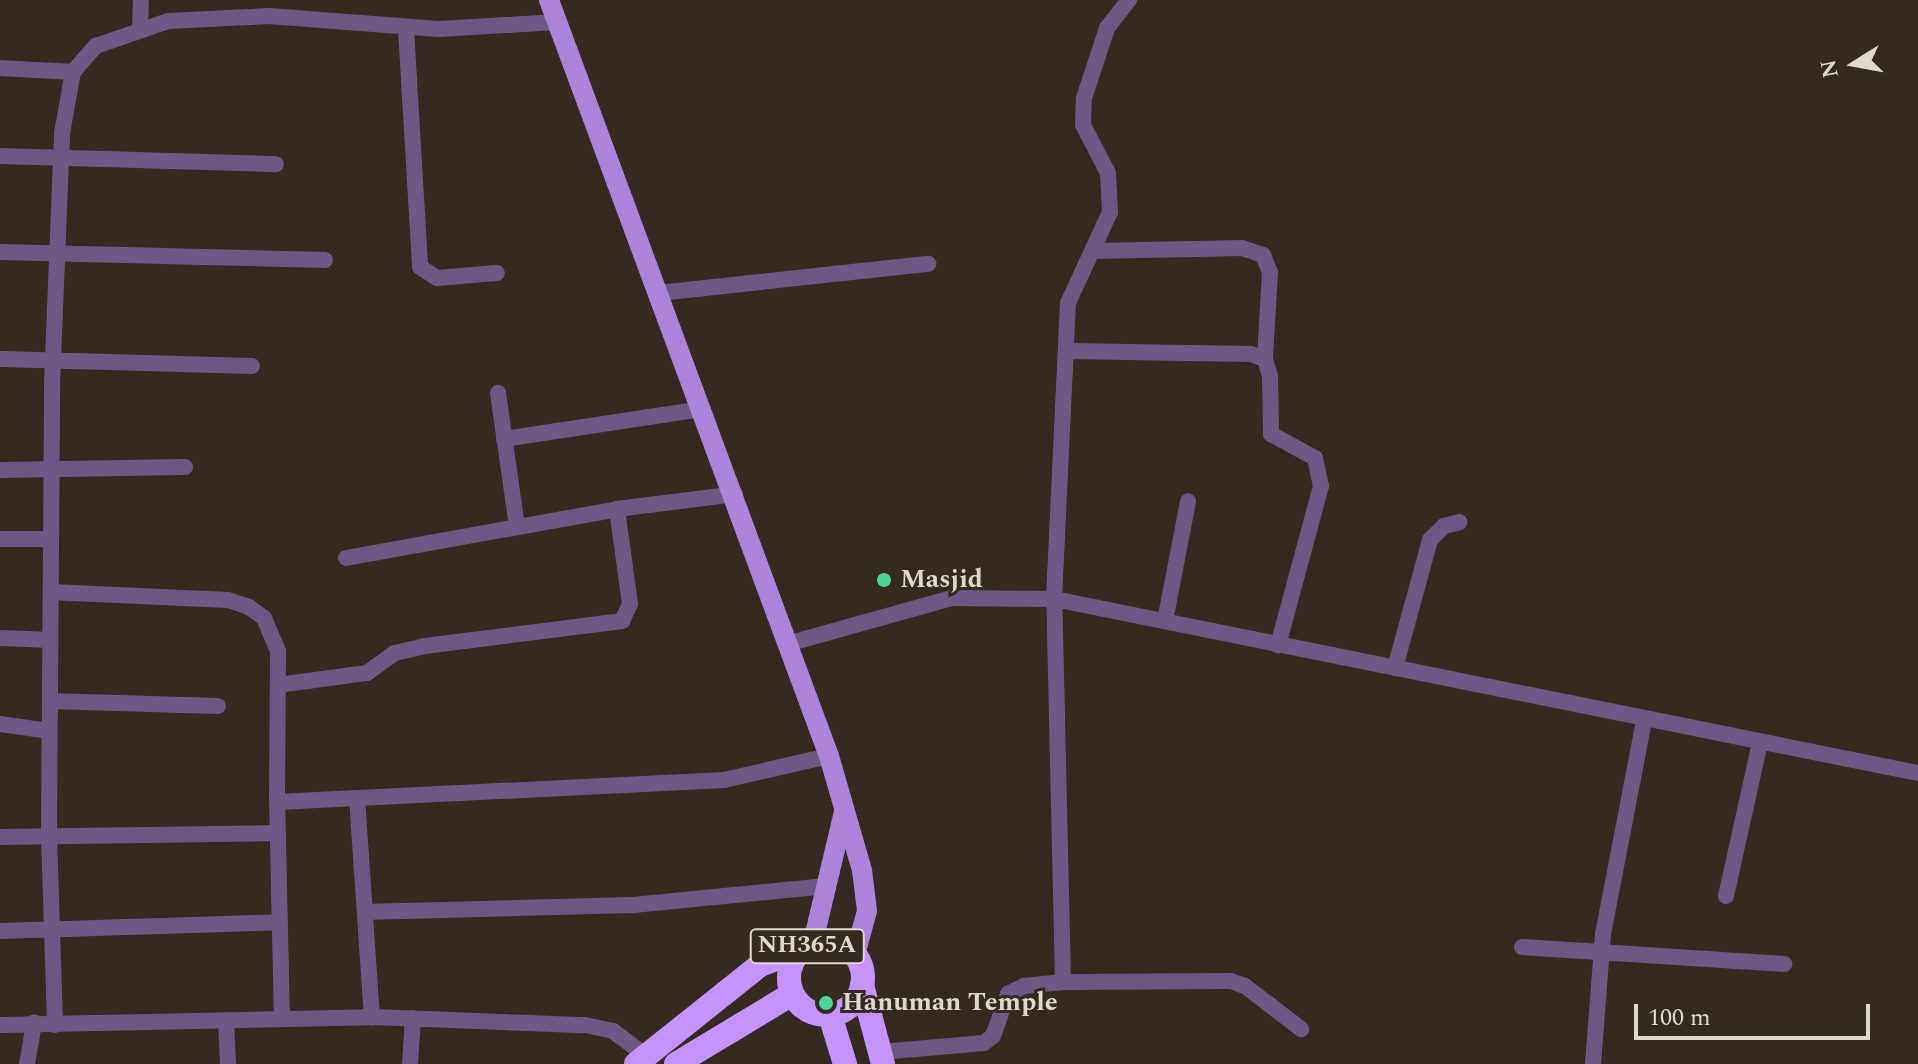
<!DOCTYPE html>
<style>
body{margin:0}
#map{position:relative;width:1918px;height:1064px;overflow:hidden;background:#342a1f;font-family:Spectral,serif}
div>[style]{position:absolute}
.street>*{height:16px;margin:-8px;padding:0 8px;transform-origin:8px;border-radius:8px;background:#6c5983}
.primary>*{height:20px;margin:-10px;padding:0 10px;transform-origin:10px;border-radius:10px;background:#ab83da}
.highway>*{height:24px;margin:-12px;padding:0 12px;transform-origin:12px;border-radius:12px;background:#c494fc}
.highway>.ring{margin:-12px;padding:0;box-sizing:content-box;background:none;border:24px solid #c494fc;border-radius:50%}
.dots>*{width:22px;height:22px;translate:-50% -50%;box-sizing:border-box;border:4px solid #342a1f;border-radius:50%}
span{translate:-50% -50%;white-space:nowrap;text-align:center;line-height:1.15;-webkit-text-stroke:6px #342a1f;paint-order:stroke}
.shield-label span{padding:2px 6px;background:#342a1f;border:2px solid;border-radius:6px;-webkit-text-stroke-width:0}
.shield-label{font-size:24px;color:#ded8d0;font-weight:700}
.poi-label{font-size:26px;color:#ded8d0;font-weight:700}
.left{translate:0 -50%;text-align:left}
.north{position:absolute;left:1814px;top:24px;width:80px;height:80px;-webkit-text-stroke:6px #342a1f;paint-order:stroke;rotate:259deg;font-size:22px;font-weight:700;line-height:32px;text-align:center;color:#ded8d0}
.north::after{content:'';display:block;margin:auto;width:28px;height:36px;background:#ded8d0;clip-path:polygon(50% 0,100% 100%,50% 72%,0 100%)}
.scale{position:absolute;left:1634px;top:1004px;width:236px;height:36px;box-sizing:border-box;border:4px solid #ded8d0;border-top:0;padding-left:10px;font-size:24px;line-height:28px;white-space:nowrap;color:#ded8d0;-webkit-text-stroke:6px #342a1f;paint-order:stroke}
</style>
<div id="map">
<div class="street">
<div style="left:140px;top:28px;width:28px;rotate:-88deg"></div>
<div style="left:406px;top:29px;width:238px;rotate:86.6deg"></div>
<div style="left:420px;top:267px;width:20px;rotate:33deg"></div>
<div style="left:437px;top:278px;width:60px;rotate:-4.8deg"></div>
<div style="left:0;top:68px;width:73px;rotate:3.1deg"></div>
<div style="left:0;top:156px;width:276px;rotate:1.7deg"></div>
<div style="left:1094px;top:251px;width:148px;rotate:-1.2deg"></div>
<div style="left:1242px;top:248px;width:22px;rotate:18deg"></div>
<div style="left:1263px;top:255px;width:18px;rotate:68deg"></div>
<div style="left:1270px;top:272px;width:87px;rotate:93.3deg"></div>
<div style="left:0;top:252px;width:325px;rotate:1.4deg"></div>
<div style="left:659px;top:293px;width:271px;rotate:-6.2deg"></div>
<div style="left:1066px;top:351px;width:185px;rotate:0.9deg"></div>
<div style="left:1251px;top:354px;width:15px;rotate:20deg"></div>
<div style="left:1265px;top:359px;width:19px;rotate:74deg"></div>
<div style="left:1270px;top:377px;width:57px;rotate:89deg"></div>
<div style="left:1271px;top:434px;width:50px;rotate:28.6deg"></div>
<div style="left:1315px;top:458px;width:29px;rotate:78deg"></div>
<div style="left:1321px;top:486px;width:165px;rotate:105.1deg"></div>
<div style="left:0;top:359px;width:252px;rotate:1.6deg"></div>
<div style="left:498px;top:393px;width:135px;rotate:81.9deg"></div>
<div style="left:504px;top:439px;width:201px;rotate:-8.6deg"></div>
<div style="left:0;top:470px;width:185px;rotate:-0.9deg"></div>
<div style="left:0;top:539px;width:51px"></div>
<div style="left:346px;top:558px;width:275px;rotate:-10.2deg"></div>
<div style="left:617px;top:509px;width:119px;rotate:-7.2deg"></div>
<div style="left:51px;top:592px;width:177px;rotate:2.6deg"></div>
<div style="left:228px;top:600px;width:22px;rotate:18deg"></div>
<div style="left:249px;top:607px;width:19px;rotate:36deg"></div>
<div style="left:264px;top:618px;width:36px;rotate:67deg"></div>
<div style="left:278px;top:651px;width:151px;rotate:90.4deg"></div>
<div style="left:1165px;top:621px;width:122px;rotate:-79.1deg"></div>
<div style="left:0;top:638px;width:50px;rotate:2.3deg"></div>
<div style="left:787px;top:644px;width:171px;rotate:-15.6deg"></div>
<div style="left:952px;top:598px;width:102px;rotate:0.6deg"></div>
<div style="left:1054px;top:599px;width:881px;rotate:11.39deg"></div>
<div style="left:1395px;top:668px;width:133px;rotate:-74.7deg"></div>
<div style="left:1430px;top:540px;width:20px;rotate:-45deg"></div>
<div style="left:1444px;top:526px;width:16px;rotate:-14deg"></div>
<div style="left:278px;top:685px;width:90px;rotate:-7.7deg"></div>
<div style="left:367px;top:673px;width:34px;rotate:-36deg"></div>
<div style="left:395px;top:653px;width:31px;rotate:-13deg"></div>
<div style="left:425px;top:646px;width:199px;rotate:-7.2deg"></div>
<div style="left:622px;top:621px;width:19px;rotate:-65deg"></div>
<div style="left:630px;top:604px;width:96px;rotate:-97.8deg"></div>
<div style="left:50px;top:701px;width:168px;rotate:1.7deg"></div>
<div style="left:0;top:724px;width:49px;rotate:8.1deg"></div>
<div style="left:357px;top:798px;width:220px;rotate:86.1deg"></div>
<div style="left:0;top:837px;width:278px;rotate:-0.8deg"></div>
<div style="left:1726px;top:896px;width:157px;rotate:-77.5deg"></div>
<div style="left:365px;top:912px;width:268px;rotate:-1.5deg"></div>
<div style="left:633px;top:905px;width:195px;rotate:-5.6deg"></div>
<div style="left:0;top:931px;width:280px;rotate:-1.8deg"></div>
<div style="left:1522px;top:947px;width:263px;rotate:3.7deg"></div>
<div style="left:1063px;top:982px;width:383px;rotate:-91.3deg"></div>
<div style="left:1054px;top:599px;width:296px;rotate:-87.3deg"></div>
<div style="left:1068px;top:303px;width:100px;rotate:-65.2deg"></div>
<div style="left:1110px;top:212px;width:39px;rotate:-93deg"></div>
<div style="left:1108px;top:173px;width:54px;rotate:-117.5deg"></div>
<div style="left:1083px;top:125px;width:27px;rotate:-88deg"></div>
<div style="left:1084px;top:98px;width:74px;rotate:-71.8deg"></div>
<div style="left:1107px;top:28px;width:36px;rotate:-52deg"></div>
<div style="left:282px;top:1019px;width:217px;rotate:-91.3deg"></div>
<div style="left:277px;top:802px;width:448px;rotate:-2.8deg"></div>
<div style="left:724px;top:780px;width:108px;rotate:-12.9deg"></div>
<div style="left:226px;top:1020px;width:44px;rotate:87.4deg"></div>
<div style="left:0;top:1025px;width:372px;rotate:-1.2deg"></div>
<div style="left:372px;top:1017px;width:213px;rotate:2.2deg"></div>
<div style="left:585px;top:1025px;width:29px;rotate:12deg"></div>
<div style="left:613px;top:1031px;width:41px;rotate:37.1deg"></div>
<div style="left:55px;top:1025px;width:189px;rotate:-91.8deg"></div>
<div style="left:49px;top:836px;width:452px;rotate:-89.6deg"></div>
<div style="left:52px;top:384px;width:251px;rotate:-87.7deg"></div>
<div style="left:62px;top:133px;width:62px;rotate:-79.8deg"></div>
<div style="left:73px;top:72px;width:35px;rotate:-49deg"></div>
<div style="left:96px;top:46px;width:76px;rotate:-19.1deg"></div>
<div style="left:168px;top:21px;width:101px;rotate:-2.8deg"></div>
<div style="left:269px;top:16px;width:170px;rotate:4.4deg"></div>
<div style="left:439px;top:29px;width:118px;rotate:-3.4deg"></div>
<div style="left:881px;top:1052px;width:103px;rotate:-5deg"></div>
<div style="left:984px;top:1043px;width:11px;rotate:-38deg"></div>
<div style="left:993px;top:1036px;width:45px;rotate:-70.3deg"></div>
<div style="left:1008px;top:994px;width:18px;rotate:-27deg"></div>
<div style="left:1024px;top:986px;width:39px;rotate:-6deg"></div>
<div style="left:1063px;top:982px;width:168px;rotate:-0.3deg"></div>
<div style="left:1231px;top:981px;width:15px;rotate:20deg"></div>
<div style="left:1245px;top:986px;width:71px;rotate:37.5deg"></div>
<div style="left:27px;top:1064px;width:42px;rotate:-80.3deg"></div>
<div style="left:410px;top:1064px;width:46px;rotate:-86.3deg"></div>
<div style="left:1593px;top:1064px;width:130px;rotate:-85.6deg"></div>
<div style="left:1603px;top:934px;width:217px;rotate:-79.1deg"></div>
</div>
<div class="primary">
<div style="left:549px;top:0;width:806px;rotate:69.68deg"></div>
<div style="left:829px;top:756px;width:119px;rotate:73.9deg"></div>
<div style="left:862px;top:870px;width:41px;rotate:83deg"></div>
<div style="left:867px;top:911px;width:46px;rotate:105.3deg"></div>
<div style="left:813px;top:942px;width:134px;rotate:-76.6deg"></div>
</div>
<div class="highway">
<div class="ring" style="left:789px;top:941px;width:50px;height:50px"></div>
<div style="left:862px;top:985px;width:82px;rotate:75.1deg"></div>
<div style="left:830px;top:1015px;width:51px;rotate:73deg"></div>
<div style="left:636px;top:1064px;width:159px;rotate:-38.6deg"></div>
<div style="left:760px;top:965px;width:43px;rotate:-20.6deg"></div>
<div style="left:676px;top:1064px;width:135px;rotate:-31.1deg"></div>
</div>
<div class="dots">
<div style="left:884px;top:580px;background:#4bd49b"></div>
<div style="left:826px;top:1003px;background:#4bd49b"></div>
</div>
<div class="shield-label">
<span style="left:807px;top:946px">NH365A</span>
</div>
<div class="poi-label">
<span class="left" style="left:900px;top:580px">Masjid</span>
<span class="left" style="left:842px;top:1003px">Hanuman Temple</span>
</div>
<div class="north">N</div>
<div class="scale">100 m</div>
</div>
